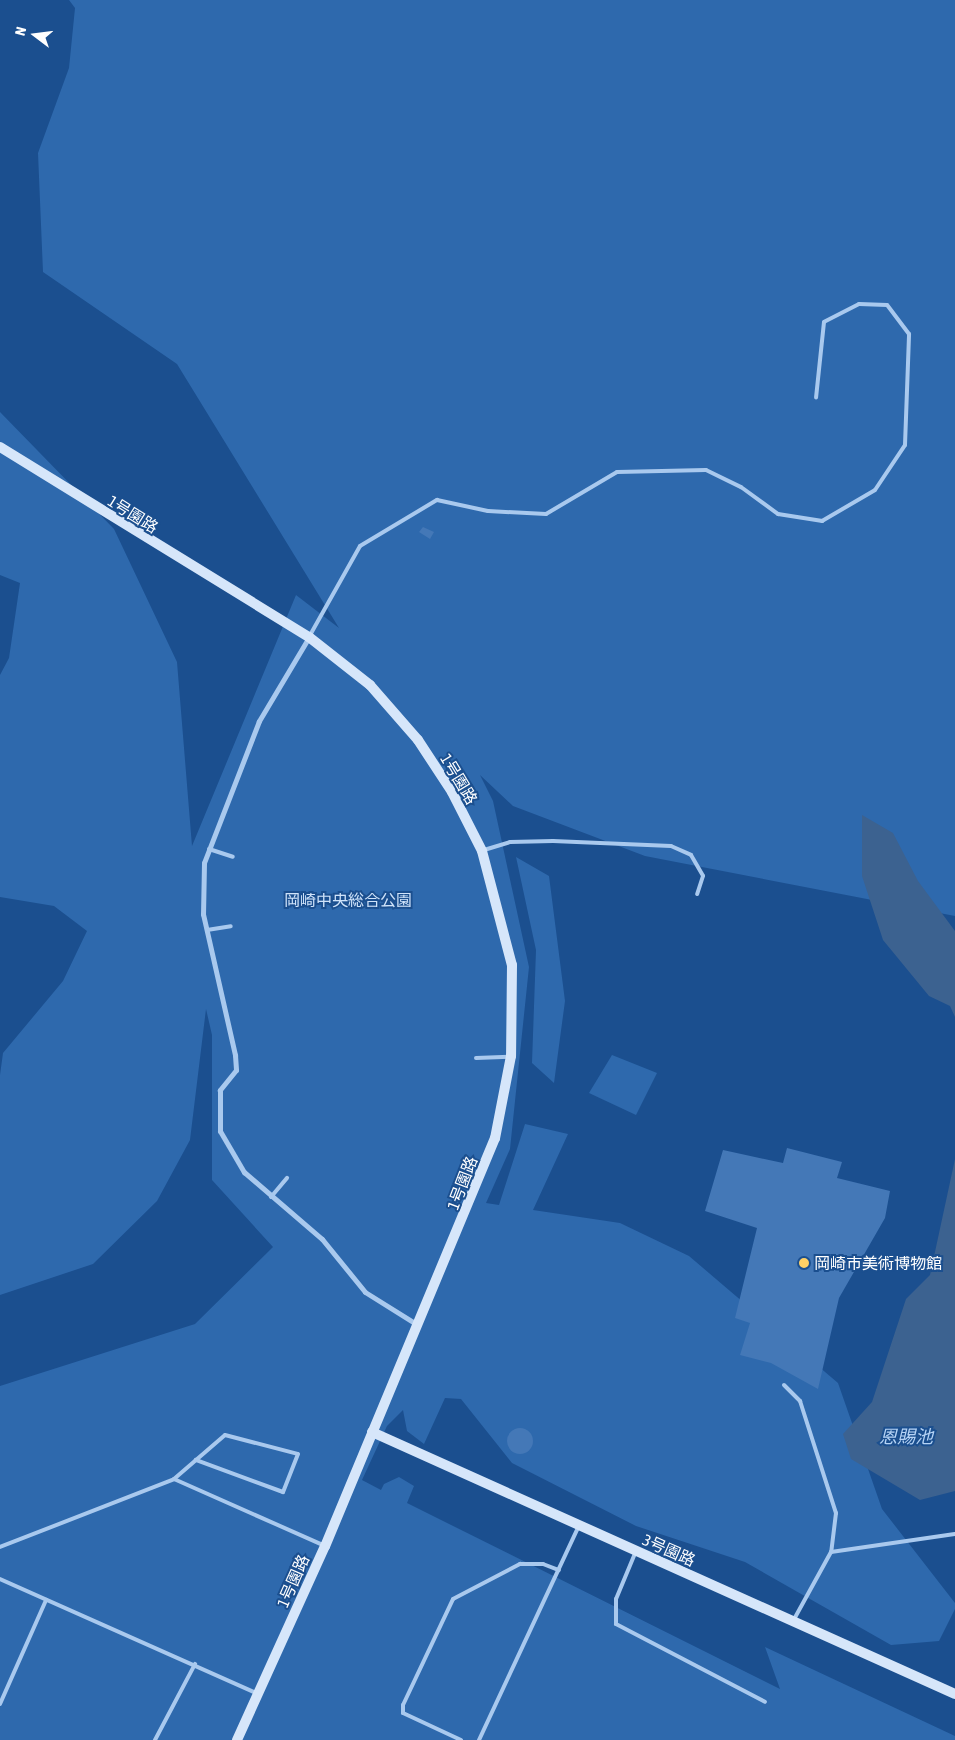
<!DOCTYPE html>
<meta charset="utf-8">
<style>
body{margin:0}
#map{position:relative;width:955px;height:1740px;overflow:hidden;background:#1b4f8f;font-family:"Asap Condensed","Noto Sans JP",sans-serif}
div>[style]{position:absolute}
.green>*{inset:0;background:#2e69ad}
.water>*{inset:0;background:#3c6290}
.building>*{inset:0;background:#4478b7}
.round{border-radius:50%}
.lane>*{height:4px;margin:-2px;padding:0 2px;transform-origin:2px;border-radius:2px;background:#a9c9ee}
.street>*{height:5px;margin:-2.5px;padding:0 2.5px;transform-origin:2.5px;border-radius:2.5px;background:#a9c9ee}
.secondary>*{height:10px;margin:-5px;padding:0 5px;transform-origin:5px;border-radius:5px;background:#d6e6fa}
.dots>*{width:14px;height:14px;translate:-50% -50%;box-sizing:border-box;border:2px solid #1b4f8f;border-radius:50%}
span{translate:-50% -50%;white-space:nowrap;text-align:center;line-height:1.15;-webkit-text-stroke:4px #1b4f8f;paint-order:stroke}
.street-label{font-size:16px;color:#fff}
.park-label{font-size:16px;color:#cfe3fa}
.poi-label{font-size:16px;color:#fff}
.left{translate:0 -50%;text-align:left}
.water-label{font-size:18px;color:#b5d3f5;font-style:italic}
.north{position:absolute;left:10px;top:10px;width:50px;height:50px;-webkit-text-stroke:4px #1b4f8f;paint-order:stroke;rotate:285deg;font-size:14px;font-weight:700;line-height:20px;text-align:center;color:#fff}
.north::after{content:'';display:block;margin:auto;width:18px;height:22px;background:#fff;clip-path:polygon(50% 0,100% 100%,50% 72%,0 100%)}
</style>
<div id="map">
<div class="green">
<div style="clip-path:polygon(69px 0,955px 0,955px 916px,645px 856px,513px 806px,480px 775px,493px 801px,529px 967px,510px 1149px,486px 1203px,499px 1205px,525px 1124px,568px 1134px,533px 1210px,620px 1223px,689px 1256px,838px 1383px,882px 1509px,955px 1603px,955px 1609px,939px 1641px,891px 1645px,745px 1562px,636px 1526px,512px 1463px,461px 1399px,445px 1398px,424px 1444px,407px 1431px,403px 1410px,387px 1426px,362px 1480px,381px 1490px,384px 1484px,399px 1477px,414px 1486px,407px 1503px,780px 1689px,765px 1647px,955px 1736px,955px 1740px,0 1740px,0 1386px,195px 1324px,273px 1247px,212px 1180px,212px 1035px,206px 1009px,190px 1140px,157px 1201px,93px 1264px,0 1295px,0 1075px,3px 1053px,63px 981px,87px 931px,54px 906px,0 897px,0 675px,9px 658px,20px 583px,0 575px,0 412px,114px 529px,177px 662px,192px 846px,296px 595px,339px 628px,177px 364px,43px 272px,38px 153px,69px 68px,75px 8px)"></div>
<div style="clip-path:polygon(516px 857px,549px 876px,565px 1001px,554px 1083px,532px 1063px,536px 950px)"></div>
<div style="clip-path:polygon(612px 1055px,657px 1073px,636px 1115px,589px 1093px)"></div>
</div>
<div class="water">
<div style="clip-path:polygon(862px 815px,893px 833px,918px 881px,955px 931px,955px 1017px,950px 1006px,929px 996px,883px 940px,862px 876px)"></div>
<div style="clip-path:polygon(955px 1159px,955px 1491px,920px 1500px,851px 1459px,843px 1434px,872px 1402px,906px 1299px,930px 1275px)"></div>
</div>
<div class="building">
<div style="clip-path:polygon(423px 527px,434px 532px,430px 539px,419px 532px)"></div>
<div style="clip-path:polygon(787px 1148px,842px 1162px,837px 1178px,890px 1191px,885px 1218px,839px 1298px,818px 1389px,771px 1363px,740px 1355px,750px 1323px,735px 1318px,757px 1228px,705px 1211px,723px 1150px,783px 1163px)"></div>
<div class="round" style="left:507px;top:1428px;width:26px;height:26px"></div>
</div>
<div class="lane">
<div style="left:309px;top:637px;width:104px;rotate:-60.7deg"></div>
<div style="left:360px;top:546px;width:90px;rotate:-30.9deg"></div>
<div style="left:437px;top:500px;width:52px;rotate:12.2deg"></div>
<div style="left:488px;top:511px;width:58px;rotate:3deg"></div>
<div style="left:546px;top:514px;width:82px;rotate:-30.6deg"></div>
<div style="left:617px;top:472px;width:89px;rotate:-1.3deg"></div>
<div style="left:706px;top:470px;width:39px;rotate:26deg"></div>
<div style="left:741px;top:487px;width:46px;rotate:36.1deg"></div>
<div style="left:778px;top:514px;width:45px;rotate:9deg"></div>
<div style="left:822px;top:521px;width:61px;rotate:-30.3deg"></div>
<div style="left:875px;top:490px;width:54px;rotate:-56.3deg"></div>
<div style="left:905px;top:445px;width:111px;rotate:-87.9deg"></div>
<div style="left:909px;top:334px;width:36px;rotate:-127deg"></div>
<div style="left:887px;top:305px;width:28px;rotate:-178deg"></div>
<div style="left:859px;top:304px;width:39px;rotate:153deg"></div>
<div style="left:824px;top:322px;width:76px;rotate:96deg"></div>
<div style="left:209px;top:849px;width:25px;rotate:18deg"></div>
<div style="left:484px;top:850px;width:27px;rotate:-17deg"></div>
<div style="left:510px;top:842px;width:43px;rotate:-1.3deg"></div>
<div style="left:553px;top:841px;width:118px;rotate:2.4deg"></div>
<div style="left:671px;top:846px;width:22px;rotate:24deg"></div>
<div style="left:691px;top:855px;width:24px;rotate:60deg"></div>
<div style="left:703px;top:876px;width:19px;rotate:108deg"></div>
<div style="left:207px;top:930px;width:24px;rotate:-9deg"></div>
<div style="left:476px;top:1058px;width:33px;rotate:-2deg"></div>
<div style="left:271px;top:1197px;width:25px;rotate:-50deg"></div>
<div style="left:784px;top:1385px;width:23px;rotate:45deg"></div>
<div style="left:800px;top:1401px;width:118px;rotate:72.2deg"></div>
<div style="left:836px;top:1513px;width:39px;rotate:97deg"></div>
<div style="left:831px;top:1552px;width:79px;rotate:118.8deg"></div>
<div style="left:174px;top:1479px;width:67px;rotate:-40.8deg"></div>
<div style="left:225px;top:1435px;width:75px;rotate:14.6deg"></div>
<div style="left:298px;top:1454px;width:41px;rotate:111.5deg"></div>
<div style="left:283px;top:1492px;width:93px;rotate:-159.8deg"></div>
<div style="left:0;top:1547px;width:187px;rotate:-21.3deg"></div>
<div style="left:174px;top:1479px;width:165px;rotate:23.9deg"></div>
<div style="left:636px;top:1551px;width:52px;rotate:112.6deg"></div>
<div style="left:616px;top:1599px;width:25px;rotate:90deg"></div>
<div style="left:616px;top:1624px;width:168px;rotate:27.6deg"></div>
<div style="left:831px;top:1552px;width:125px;rotate:-8.3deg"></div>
<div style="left:0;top:1579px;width:280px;rotate:24deg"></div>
<div style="left:0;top:1704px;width:114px;rotate:-66.1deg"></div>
<div style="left:155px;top:1740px;width:86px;rotate:-62.2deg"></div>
<div style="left:461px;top:1740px;width:64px;rotate:-155deg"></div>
<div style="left:403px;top:1713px;width:8px;rotate:-90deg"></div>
<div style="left:403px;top:1705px;width:117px;rotate:-64.7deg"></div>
<div style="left:453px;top:1599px;width:76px;rotate:-27.6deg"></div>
<div style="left:520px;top:1564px;width:23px"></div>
<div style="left:543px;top:1564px;width:17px;rotate:21deg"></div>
<div style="left:479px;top:1740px;width:236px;rotate:-65deg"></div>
</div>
<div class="street">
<div style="left:309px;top:637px;width:98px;rotate:120.8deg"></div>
<div style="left:259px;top:721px;width:152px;rotate:111.2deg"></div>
<div style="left:204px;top:863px;width:51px;rotate:91.1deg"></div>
<div style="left:203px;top:914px;width:145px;rotate:77.2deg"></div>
<div style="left:235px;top:1055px;width:15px;rotate:86deg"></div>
<div style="left:236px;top:1070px;width:26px;rotate:129deg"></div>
<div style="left:220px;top:1090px;width:41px;rotate:90deg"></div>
<div style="left:220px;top:1131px;width:48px;rotate:59.7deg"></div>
<div style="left:244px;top:1172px;width:103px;rotate:40.7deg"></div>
<div style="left:322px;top:1239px;width:68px;rotate:50.9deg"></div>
<div style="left:365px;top:1292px;width:62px;rotate:31.9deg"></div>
</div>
<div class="secondary">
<div style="left:0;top:447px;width:363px;rotate:31.6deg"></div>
<div style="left:309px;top:637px;width:78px;rotate:38.2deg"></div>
<div style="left:370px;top:685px;width:73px;rotate:48.9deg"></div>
<div style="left:418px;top:740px;width:62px;rotate:56.8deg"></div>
<div style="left:452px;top:792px;width:66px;rotate:63deg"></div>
<div style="left:482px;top:851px;width:118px;rotate:75.3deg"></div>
<div style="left:512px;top:965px;width:91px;rotate:90.6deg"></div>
<div style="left:511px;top:1056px;width:84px;rotate:101deg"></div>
<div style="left:495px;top:1138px;width:442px;rotate:112.6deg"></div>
<div style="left:325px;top:1546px;width:213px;rotate:114.4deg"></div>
<div style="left:372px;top:1432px;width:639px;rotate:24.2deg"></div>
</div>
<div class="dots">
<div style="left:804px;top:1263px;background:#ffd166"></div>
</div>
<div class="street-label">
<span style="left:133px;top:514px;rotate:32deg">1号園路</span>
<span style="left:459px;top:779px;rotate:59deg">1号園路</span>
<span style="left:462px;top:1183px;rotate:-69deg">1号園路</span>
<span style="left:669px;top:1550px;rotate:24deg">3号園路</span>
<span style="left:293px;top:1581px;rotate:-66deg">1号園路</span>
</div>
<div class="park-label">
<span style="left:348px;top:900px">岡崎中央総合公園</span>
</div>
<div class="poi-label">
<span class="left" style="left:814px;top:1263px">岡崎市美術博物館</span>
</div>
<div class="water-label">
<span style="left:906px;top:1437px">恩賜池</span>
</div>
<div class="north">N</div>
</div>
